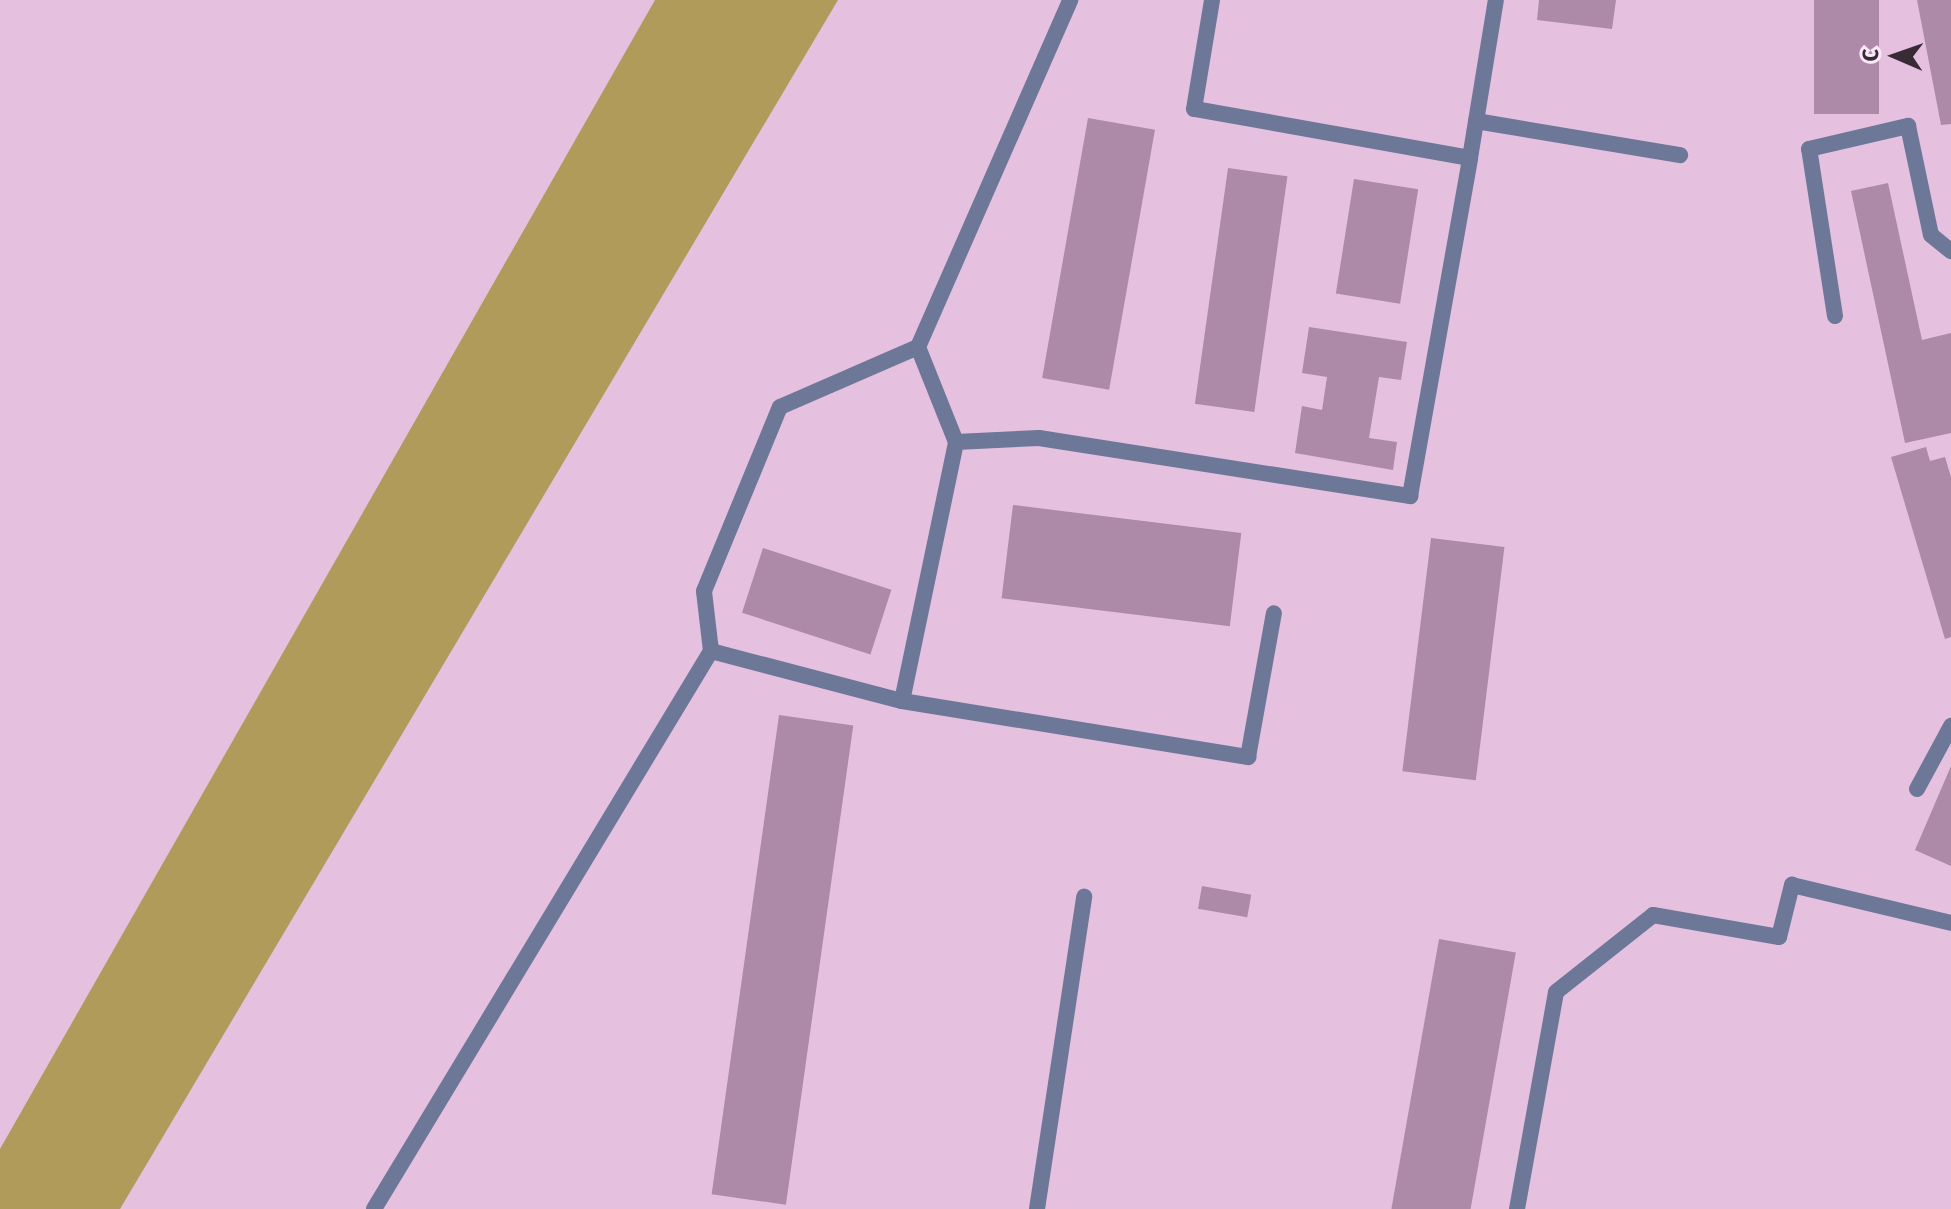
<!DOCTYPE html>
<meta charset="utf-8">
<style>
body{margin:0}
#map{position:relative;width:1951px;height:1209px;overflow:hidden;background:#e5c0df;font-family:"Fira Sans",sans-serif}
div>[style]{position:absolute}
.green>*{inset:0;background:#b09b5a}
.building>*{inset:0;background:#ad8aa7;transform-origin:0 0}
.service>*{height:16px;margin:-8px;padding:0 8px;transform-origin:8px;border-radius:8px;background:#6d7798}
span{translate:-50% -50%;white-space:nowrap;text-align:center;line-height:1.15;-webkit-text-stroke:7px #fbe8f7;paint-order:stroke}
.north{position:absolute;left:1855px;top:16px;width:80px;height:80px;-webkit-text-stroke:6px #fbe8f7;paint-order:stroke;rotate:272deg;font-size:22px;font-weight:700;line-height:32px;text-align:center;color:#392b36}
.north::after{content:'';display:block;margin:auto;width:28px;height:36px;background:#392b36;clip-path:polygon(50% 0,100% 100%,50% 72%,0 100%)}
</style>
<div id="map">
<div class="green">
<div style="clip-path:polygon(655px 0,838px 0,120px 1209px,0 1209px,0 1149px)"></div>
</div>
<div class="building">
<div style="clip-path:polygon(1539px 0,1616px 0,1612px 29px,1537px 20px)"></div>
<div style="left:1814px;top:0;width:65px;height:114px"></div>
<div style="clip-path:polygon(1917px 0,1951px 0,1951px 124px,1941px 125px)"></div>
<div style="left:1088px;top:118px;width:68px;height:264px;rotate:10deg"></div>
<div style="left:1228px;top:168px;width:60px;height:238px;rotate:8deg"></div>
<div style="left:1354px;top:179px;width:65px;height:116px;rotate:9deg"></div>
<div style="clip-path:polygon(1888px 183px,1922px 340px,1951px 333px,1951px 433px,1905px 443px,1851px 191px)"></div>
<div style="clip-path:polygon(1309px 327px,1407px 342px,1401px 380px,1379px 377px,1369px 438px,1397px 442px,1393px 470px,1295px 453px,1302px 406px,1322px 410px,1327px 377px,1302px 373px)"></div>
<div style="clip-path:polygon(1926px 447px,1930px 461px,1945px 457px,1951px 477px,1951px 637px,1945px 639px,1891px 457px)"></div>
<div style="left:1013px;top:505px;width:230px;height:94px;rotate:7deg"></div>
<div style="left:1431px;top:538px;width:74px;height:235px;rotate:7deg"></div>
<div style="left:763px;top:548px;width:135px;height:68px;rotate:18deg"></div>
<div style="left:779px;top:715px;width:75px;height:484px;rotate:8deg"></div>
<div style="clip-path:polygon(1951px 766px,1951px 866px,1915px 850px)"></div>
<div style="left:1202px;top:886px;width:50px;height:23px;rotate:10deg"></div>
<div style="left:1439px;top:939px;width:78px;height:274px;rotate:10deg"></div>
</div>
<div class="service">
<div style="left:1476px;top:121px;width:207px;rotate:9.5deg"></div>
<div style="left:1470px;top:158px;width:160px;rotate:-80.7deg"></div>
<div style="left:1835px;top:316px;width:169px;rotate:-98.8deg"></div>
<div style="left:1809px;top:149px;width:102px;rotate:-13.1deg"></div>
<div style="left:1908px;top:126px;width:111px;rotate:78.1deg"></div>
<div style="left:1931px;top:235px;width:26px;rotate:39deg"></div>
<div style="left:918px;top:347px;width:102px;rotate:68.2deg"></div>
<div style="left:711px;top:651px;width:60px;rotate:-96.7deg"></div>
<div style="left:704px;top:591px;width:199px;rotate:-67.6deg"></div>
<div style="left:780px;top:407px;width:150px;rotate:-23.5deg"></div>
<div style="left:918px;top:347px;width:379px;rotate:-66.3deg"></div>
<div style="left:902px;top:701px;width:351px;rotate:9.2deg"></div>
<div style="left:1248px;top:757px;width:146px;rotate:-79.8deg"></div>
<div style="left:1917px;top:789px;width:72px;rotate:-61.6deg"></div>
<div style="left:374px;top:1209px;width:652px;rotate:-58.87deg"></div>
<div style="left:711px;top:651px;width:197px;rotate:14.7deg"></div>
<div style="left:902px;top:701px;width:265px;rotate:-78.2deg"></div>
<div style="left:956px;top:442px;width:83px;rotate:-2.8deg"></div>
<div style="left:1039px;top:438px;width:376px;rotate:8.9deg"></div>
<div style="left:1410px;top:496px;width:343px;rotate:-79.9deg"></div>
<div style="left:1470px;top:158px;width:280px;rotate:-169.9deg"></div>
<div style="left:1194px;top:109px;width:110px;rotate:-80.6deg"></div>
<div style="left:1037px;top:1209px;width:316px;rotate:-81.4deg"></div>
<div style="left:1517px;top:1209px;width:220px;rotate:-79.8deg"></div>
<div style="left:1556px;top:992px;width:124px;rotate:-38.4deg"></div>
<div style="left:1653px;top:915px;width:128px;rotate:9.9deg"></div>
<div style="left:1779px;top:937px;width:54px;rotate:-76deg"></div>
<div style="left:1792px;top:885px;width:163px;rotate:13.4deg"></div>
</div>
<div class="north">С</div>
</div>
